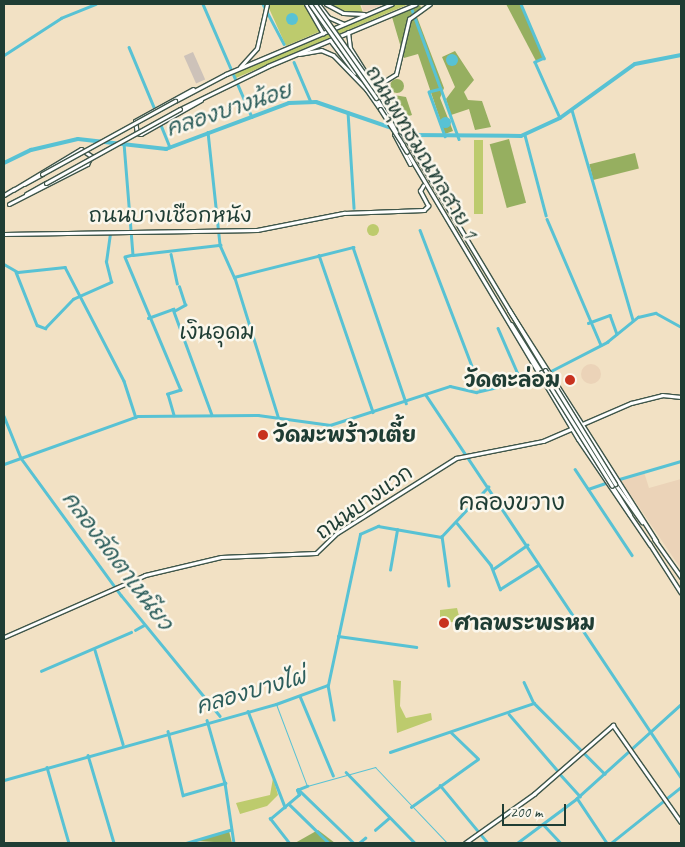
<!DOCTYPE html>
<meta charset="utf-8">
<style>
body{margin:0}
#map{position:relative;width:685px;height:847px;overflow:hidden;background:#f2e1c4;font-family:Caveat,"Playpen Sans Thai",sans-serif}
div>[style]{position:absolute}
.built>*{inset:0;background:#ebd3b8}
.round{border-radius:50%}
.industrial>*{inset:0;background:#cdc2b9;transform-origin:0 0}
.green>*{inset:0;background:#bdcb6d;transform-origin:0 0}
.forest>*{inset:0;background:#96af60;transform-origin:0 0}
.water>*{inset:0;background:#58c2d4}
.stream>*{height:1px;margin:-0.5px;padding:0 0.5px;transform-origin:0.5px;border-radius:0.5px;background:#58c2d4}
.canal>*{height:2.5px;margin:-1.25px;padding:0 1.25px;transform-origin:1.25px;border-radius:1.25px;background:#58c2d4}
.river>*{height:4px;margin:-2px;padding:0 2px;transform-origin:2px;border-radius:2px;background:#58c2d4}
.roads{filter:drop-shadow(1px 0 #3f564a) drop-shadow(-1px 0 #3f564a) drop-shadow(0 1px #3f564a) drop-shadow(0 -1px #3f564a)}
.minor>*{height:2.5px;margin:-1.25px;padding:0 1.25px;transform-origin:1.25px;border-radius:1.25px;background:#fff}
.major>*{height:3px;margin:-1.5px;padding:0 1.5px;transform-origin:1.5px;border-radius:1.5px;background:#fff}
.bridges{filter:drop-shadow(1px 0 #3f564a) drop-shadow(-1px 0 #3f564a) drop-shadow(0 1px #3f564a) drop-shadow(0 -1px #3f564a)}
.major-bridge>*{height:3px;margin:-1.5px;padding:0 1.5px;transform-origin:1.5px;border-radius:1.5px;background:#fff}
.dots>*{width:14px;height:14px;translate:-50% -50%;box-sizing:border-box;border:2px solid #fbf7ec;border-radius:50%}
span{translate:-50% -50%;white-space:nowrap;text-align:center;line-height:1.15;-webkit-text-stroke:5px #fbf7ec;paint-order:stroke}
.street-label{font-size:21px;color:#1f3d34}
.poi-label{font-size:21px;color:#1f3d34;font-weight:700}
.right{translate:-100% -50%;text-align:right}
.left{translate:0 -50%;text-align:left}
.water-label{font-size:22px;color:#2d5e5c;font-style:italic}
.neighbourhood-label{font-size:22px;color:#1f3d34}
.quarter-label{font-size:24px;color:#1f3d34}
.frame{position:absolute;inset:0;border:5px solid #1f3d34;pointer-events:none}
.scale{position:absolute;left:502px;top:804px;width:64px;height:22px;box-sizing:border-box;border:2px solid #1f3d34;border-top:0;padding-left:6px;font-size:15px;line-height:18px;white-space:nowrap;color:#1f3d34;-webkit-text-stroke:4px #fbf7ec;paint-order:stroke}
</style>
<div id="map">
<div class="built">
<div style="clip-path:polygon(361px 4px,384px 4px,364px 12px)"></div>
<div class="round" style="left:581px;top:364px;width:20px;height:20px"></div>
<div style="clip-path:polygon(644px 472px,649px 488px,681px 479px,681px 569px,620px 479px)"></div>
</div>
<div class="industrial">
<div style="left:193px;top:52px;width:30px;height:10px;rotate:66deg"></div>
</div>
<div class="green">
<div style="clip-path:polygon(267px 4px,304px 4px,321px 31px,286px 46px)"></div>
<div style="clip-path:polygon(330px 4px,360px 4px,363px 13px,344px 12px)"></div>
<div style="clip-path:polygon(396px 4px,409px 4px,236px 78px,234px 74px)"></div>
<div style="left:474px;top:140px;width:9px;height:74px"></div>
<div class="round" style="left:367px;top:224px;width:12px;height:12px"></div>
<div style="clip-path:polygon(457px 608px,460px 620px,440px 625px,440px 610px)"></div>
<div style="clip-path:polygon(393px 680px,401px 681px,400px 706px,406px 718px,431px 713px,432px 720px,397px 733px)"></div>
<div style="clip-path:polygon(273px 778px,278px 795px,267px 806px,240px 814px,236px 803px,270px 795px)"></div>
</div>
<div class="forest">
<div style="clip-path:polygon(506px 4px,520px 4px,544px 58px,536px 61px)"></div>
<div style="clip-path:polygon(420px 5px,423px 13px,417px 17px,444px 88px,440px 98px,453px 131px,445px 134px,418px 54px,404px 58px,392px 17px)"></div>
<div style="clip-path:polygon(455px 51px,474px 80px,464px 92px,468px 100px,482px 101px,491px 127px,475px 130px,469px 109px,451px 115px,446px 99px,455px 87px,442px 57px)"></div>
<div class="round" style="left:390px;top:79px;width:14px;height:14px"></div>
<div style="clip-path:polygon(394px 95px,406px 97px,412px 115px,400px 119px,388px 102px)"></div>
<div style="left:509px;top:139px;width:66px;height:20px;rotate:75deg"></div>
<div style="left:635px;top:153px;width:16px;height:47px;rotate:76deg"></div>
<div style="clip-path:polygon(318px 830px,335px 843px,295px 843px)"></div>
<div style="clip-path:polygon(229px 831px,232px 843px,196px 841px,197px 840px)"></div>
</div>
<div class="water">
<div class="round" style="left:286px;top:13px;width:12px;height:12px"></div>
<div class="round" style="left:446px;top:54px;width:12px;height:12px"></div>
<div class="round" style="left:439.5px;top:116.5px;width:11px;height:11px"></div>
</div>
<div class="stream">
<div style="left:276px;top:704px;width:88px;rotate:69.3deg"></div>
<div style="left:307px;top:786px;width:71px;rotate:-15.6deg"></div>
<div style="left:375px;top:767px;width:105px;rotate:46.5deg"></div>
</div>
<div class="canal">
<div style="left:203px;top:4px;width:123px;rotate:66.6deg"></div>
<div style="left:263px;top:4px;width:45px;rotate:62.3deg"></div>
<div style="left:410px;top:4px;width:90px;rotate:70deg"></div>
<div style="left:441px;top:89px;width:12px;rotate:166deg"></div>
<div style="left:429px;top:92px;width:47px;rotate:70deg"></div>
<div style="left:521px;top:4px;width:59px;rotate:66.9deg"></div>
<div style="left:544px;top:58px;width:10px;rotate:156deg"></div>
<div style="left:535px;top:62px;width:61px;rotate:65.9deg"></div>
<div style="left:129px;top:47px;width:65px;rotate:67.4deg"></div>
<div style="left:4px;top:55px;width:68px;rotate:-33deg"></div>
<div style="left:61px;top:18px;width:37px;rotate:-22deg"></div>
<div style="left:294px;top:62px;width:43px;rotate:67deg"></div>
<div style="left:441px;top:89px;width:53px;rotate:70.2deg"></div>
<div style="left:572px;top:110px;width:219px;rotate:73.8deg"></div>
<div style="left:348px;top:112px;width:96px;rotate:86.4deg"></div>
<div style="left:161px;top:125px;width:24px;rotate:68deg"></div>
<div style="left:208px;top:132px;width:114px;rotate:83.9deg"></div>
<div style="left:220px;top:245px;width:36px;rotate:66deg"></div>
<div style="left:235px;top:278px;width:148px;rotate:72.7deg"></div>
<div style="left:525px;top:135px;width:83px;rotate:75.3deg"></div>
<div style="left:124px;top:143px;width:112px;rotate:85.4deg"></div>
<div style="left:133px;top:255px;width:8px;rotate:166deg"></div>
<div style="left:125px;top:257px;width:144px;rotate:67.2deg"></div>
<div style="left:181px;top:390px;width:14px;rotate:163deg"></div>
<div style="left:168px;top:394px;width:22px;rotate:74deg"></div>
<div style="left:547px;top:219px;width:137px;rotate:66.8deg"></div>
<div style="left:420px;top:230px;width:171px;rotate:69.1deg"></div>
<div style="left:171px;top:254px;width:30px;rotate:78deg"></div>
<div style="left:133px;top:255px;width:88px;rotate:-6.6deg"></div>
<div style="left:319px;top:255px;width:166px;rotate:71deg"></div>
<div style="left:4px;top:264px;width:16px;rotate:30deg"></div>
<div style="left:18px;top:272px;width:47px;rotate:-6.1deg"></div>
<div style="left:65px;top:267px;width:128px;rotate:62.6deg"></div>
<div style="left:124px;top:381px;width:38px;rotate:72deg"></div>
<div style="left:16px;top:272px;width:57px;rotate:68.4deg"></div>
<div style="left:37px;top:325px;width:9px;rotate:21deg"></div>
<div style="left:45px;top:328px;width:40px;rotate:-46deg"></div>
<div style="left:73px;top:299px;width:42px;rotate:-24.1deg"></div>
<div style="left:111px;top:282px;width:21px;rotate:-104deg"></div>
<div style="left:106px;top:262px;width:28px;rotate:-82deg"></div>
<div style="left:234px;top:277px;width:123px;rotate:-14.1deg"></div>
<div style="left:353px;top:247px;width:165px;rotate:71.2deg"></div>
<div style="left:174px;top:311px;width:13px;rotate:-29deg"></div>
<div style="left:185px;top:305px;width:19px;rotate:-108deg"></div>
<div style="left:148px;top:318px;width:27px;rotate:-20deg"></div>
<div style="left:173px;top:309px;width:113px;rotate:69.8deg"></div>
<div style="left:588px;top:323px;width:23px;rotate:-20deg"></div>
<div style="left:610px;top:315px;width:20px;rotate:70deg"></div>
<div style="left:498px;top:328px;width:58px;rotate:66.5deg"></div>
<div style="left:547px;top:373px;width:68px;rotate:-27.3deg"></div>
<div style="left:607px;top:342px;width:40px;rotate:-39deg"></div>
<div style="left:638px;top:317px;width:18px;rotate:-13deg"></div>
<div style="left:656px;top:313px;width:29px;rotate:29deg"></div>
<div style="left:426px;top:395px;width:460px;rotate:56.3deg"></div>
<div style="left:4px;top:416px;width:45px;rotate:68deg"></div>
<div style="left:21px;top:458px;width:170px;rotate:53.9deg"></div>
<div style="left:121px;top:595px;width:156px;rotate:50.7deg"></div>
<div style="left:4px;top:464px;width:142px;rotate:-19.7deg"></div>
<div style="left:138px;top:416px;width:120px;rotate:-0.5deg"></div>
<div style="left:258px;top:415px;width:73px;rotate:7.9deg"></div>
<div style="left:330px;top:425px;width:126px;rotate:-18deg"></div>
<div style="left:450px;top:386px;width:27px;rotate:13deg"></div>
<div style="left:476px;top:392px;width:66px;rotate:-13.2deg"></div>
<div style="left:575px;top:469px;width:103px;rotate:56.5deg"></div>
<div style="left:616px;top:480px;width:68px;rotate:-16.3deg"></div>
<div style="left:588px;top:489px;width:21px;rotate:-19deg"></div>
<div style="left:457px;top:523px;width:54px;rotate:51deg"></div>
<div style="left:491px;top:565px;width:26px;rotate:69deg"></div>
<div style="left:500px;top:589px;width:45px;rotate:-32.3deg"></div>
<div style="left:442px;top:536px;width:50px;rotate:82deg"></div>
<div style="left:493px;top:569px;width:42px;rotate:-35.2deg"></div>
<div style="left:390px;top:570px;width:41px;rotate:-80.1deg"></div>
<div style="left:135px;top:630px;width:10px;rotate:-29deg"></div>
<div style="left:338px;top:636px;width:79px;rotate:8deg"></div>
<div style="left:95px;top:650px;width:98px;rotate:73.4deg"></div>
<div style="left:41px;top:671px;width:98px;rotate:-23.4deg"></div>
<div style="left:524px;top:682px;width:23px;rotate:65deg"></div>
<div style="left:534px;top:703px;width:100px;rotate:45deg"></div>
<div style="left:328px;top:685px;width:35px;rotate:80deg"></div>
<div style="left:300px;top:696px;width:86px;rotate:67.3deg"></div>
<div style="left:248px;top:711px;width:103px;rotate:68.9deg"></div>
<div style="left:509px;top:714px;width:75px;rotate:49.3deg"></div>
<div style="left:207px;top:720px;width:66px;rotate:74.1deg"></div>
<div style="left:225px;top:783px;width:61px;rotate:81.5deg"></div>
<div style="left:168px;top:731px;width:66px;rotate:76.8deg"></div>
<div style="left:183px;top:795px;width:44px;rotate:-15.9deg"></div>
<div style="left:390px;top:752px;width:152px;rotate:-18.8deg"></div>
<div style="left:88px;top:755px;width:92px;rotate:73.5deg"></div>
<div style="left:47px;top:767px;width:79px;rotate:73.9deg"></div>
<div style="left:346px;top:772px;width:99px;rotate:45.8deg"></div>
<div style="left:560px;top:774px;width:30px;rotate:48deg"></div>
<div style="left:4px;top:780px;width:282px;rotate:-15.6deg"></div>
<div style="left:276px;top:704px;width:55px;rotate:-20.1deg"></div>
<div style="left:328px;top:685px;width:154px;rotate:-78deg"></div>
<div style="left:360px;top:534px;width:20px;rotate:-24deg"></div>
<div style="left:378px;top:526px;width:64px;rotate:9.9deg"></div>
<div style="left:441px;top:537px;width:69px;rotate:-46.8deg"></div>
<div style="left:440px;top:785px;width:75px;rotate:50.4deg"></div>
<div style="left:298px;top:789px;width:78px;rotate:44deg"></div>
<div style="left:577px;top:798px;width:54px;rotate:56.3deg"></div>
<div style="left:289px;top:804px;width:56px;rotate:44.3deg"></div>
<div style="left:411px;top:807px;width:82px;rotate:-35.6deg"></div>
<div style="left:478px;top:759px;width:37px;rotate:-136deg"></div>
<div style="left:543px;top:824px;width:26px;rotate:47deg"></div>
<div style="left:375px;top:830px;width:18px;rotate:-41deg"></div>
<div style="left:186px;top:843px;width:46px;rotate:-16.5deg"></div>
<div style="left:289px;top:843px;width:31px;rotate:-128deg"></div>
<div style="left:270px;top:819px;width:38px;rotate:-40deg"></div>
<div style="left:299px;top:795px;width:5px;rotate:-112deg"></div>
<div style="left:297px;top:790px;width:11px;rotate:-22deg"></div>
<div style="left:359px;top:843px;width:8px;rotate:-40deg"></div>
<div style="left:517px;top:843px;width:74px;rotate:-36.7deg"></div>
<div style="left:576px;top:799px;width:142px;rotate:-42.1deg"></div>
<div style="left:611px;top:843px;width:90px;rotate:-38.7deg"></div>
</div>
<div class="river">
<div style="left:4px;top:163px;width:30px;rotate:-26deg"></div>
<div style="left:31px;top:150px;width:48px;rotate:-13.2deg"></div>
<div style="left:78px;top:139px;width:89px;rotate:6.5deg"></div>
<div style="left:166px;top:149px;width:131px;rotate:-20.5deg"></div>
<div style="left:289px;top:103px;width:27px;rotate:-2deg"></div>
<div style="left:316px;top:102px;width:102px;rotate:19deg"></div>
<div style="left:412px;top:135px;width:109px;rotate:0.5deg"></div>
<div style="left:521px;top:136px;width:43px;rotate:-24.8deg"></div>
<div style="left:560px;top:118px;width:92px;rotate:-35.8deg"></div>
<div style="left:635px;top:64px;width:47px;rotate:-11.1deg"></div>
</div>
<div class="roads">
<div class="minor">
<div style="left:4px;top:234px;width:253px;rotate:-0.9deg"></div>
<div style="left:257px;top:230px;width:89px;rotate:-11.1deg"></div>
<div style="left:344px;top:213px;width:80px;rotate:-2.1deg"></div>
<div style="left:424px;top:210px;width:6px;rotate:-45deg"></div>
<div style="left:428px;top:206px;width:17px;rotate:-118deg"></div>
<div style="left:420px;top:191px;width:6px;rotate:-59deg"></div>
<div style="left:465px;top:843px;width:85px;rotate:-35.4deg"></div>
<div style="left:534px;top:794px;width:105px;rotate:-41.1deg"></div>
<div style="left:613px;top:725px;width:118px;rotate:55deg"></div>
</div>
<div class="major">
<div style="left:306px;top:4px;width:34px;rotate:60deg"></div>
<div style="left:318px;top:4px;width:16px;rotate:52deg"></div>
<div style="left:328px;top:17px;width:17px;rotate:24deg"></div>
<div style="left:326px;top:4px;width:19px;rotate:28deg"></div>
<div style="left:343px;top:13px;width:21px;rotate:3deg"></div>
<div style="left:348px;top:32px;width:16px;rotate:83deg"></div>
<div style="left:350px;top:48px;width:92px;rotate:57.9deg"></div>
<div style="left:330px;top:40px;width:41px;rotate:52.9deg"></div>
<div style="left:299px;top:54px;width:22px;rotate:-10deg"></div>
<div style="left:321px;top:50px;width:13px;rotate:23deg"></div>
<div style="left:333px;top:55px;width:49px;rotate:45.8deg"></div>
<div style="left:240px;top:67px;width:25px;rotate:-48deg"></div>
<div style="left:257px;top:48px;width:45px;rotate:-77.2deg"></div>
<div style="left:193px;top:89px;width:66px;rotate:151.1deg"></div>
<div style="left:135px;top:121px;width:12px;rotate:81deg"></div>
<div style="left:137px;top:133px;width:4px;rotate:14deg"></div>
<div style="left:141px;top:134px;width:69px;rotate:-29.5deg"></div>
<div style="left:366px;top:89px;width:24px;rotate:55deg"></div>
<div style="left:380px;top:91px;width:7px;rotate:-90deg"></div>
<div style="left:380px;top:84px;width:19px;rotate:-32deg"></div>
<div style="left:396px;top:74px;width:57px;rotate:-76.7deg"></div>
<div style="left:409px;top:19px;width:26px;rotate:-36deg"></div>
<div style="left:380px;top:96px;width:23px;rotate:59deg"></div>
<div style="left:376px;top:98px;width:22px;rotate:58deg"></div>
<div style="left:175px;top:101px;width:58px;rotate:-27.9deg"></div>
<div style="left:226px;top:74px;width:180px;rotate:-22.9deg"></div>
<div style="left:180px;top:109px;width:98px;rotate:-26deg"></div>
<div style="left:268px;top:66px;width:160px;rotate:-22.7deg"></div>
<div style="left:413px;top:150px;width:257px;rotate:59deg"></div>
<div style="left:407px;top:152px;width:334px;rotate:59.2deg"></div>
<div style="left:578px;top:439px;width:128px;rotate:55.8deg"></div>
<div style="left:410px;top:164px;width:34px;rotate:-118deg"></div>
<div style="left:394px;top:134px;width:16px;rotate:14deg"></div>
<div style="left:410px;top:138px;width:30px;rotate:66deg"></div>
<div style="left:24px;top:184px;width:21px;rotate:-29deg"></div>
<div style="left:26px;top:194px;width:23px;rotate:-29deg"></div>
<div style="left:4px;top:195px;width:12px;rotate:-31deg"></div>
<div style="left:9px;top:204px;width:88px;rotate:-27.1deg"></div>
<div style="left:87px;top:164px;width:9px;rotate:-63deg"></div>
<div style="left:91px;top:156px;width:12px;rotate:-145deg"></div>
<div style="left:81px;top:149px;width:79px;rotate:148.9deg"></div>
<div style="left:509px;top:310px;width:274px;rotate:57.5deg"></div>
<div style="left:511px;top:324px;width:57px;rotate:58deg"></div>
<div style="left:615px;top:484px;width:47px;rotate:54.6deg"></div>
<div style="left:612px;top:486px;width:34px;rotate:58deg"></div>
<div style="left:654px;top:539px;width:47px;rotate:54.6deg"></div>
<div style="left:649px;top:543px;width:59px;rotate:57.4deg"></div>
<div style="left:4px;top:637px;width:154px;rotate:-23.7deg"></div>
<div style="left:145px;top:575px;width:78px;rotate:-13.3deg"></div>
<div style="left:221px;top:557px;width:95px;rotate:-2.4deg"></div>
<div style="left:316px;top:553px;width:29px;rotate:-44deg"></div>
<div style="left:337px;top:533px;width:141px;rotate:-32.2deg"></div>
<div style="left:456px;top:458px;width:89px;rotate:-11.1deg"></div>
<div style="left:543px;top:441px;width:96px;rotate:-23.4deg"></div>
<div style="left:631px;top:403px;width:32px;rotate:-14deg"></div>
<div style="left:662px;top:395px;width:19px;rotate:6deg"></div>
</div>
</div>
<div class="bridges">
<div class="major-bridge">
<div style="left:310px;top:4px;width:115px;rotate:54.9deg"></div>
<div style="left:315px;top:4px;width:113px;rotate:54.8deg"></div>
<div style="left:380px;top:109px;width:43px;rotate:57.4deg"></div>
<div style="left:392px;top:116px;width:40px;rotate:58deg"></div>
<div style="left:388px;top:117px;width:17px;rotate:62deg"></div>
<div style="left:402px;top:144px;width:9px;rotate:58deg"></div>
<div style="left:42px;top:174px;width:152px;rotate:-28.8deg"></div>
<div style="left:46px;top:183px;width:153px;rotate:-28.9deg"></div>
<div style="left:545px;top:370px;width:134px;rotate:58.4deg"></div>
<div style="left:541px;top:372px;width:134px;rotate:58.1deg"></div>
</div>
</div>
<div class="dots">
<div style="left:570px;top:380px;background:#c8321e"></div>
<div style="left:263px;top:435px;background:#c8321e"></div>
<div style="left:444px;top:623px;background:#c8321e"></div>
</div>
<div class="street-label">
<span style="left:422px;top:152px;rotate:59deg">ถนนพุทธมณฑลสาย 1</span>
<span style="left:170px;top:215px">ถนนบางเชือกหนัง</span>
<span style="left:364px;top:502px;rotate:-35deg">ถนนบางแวก</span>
</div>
<div class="poi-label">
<span class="right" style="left:560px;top:380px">วัดตะล่อม</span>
<span class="left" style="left:273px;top:435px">วัดมะพร้าวเตี้ย</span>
<span class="left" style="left:454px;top:623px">ศาลพระพรหม</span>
</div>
<div class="water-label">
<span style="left:229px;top:110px;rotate:-18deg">คลองบางน้อย</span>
<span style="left:117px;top:561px;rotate:53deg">คลองลัดตาเหนียว</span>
<span style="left:251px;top:692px;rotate:-16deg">คลองบางไผ่</span>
</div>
<div class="neighbourhood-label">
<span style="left:217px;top:333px">เงินอุดม</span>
</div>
<div class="quarter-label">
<span style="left:512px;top:503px">คลองขวาง</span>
</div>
<div class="frame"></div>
<div class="scale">200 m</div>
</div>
